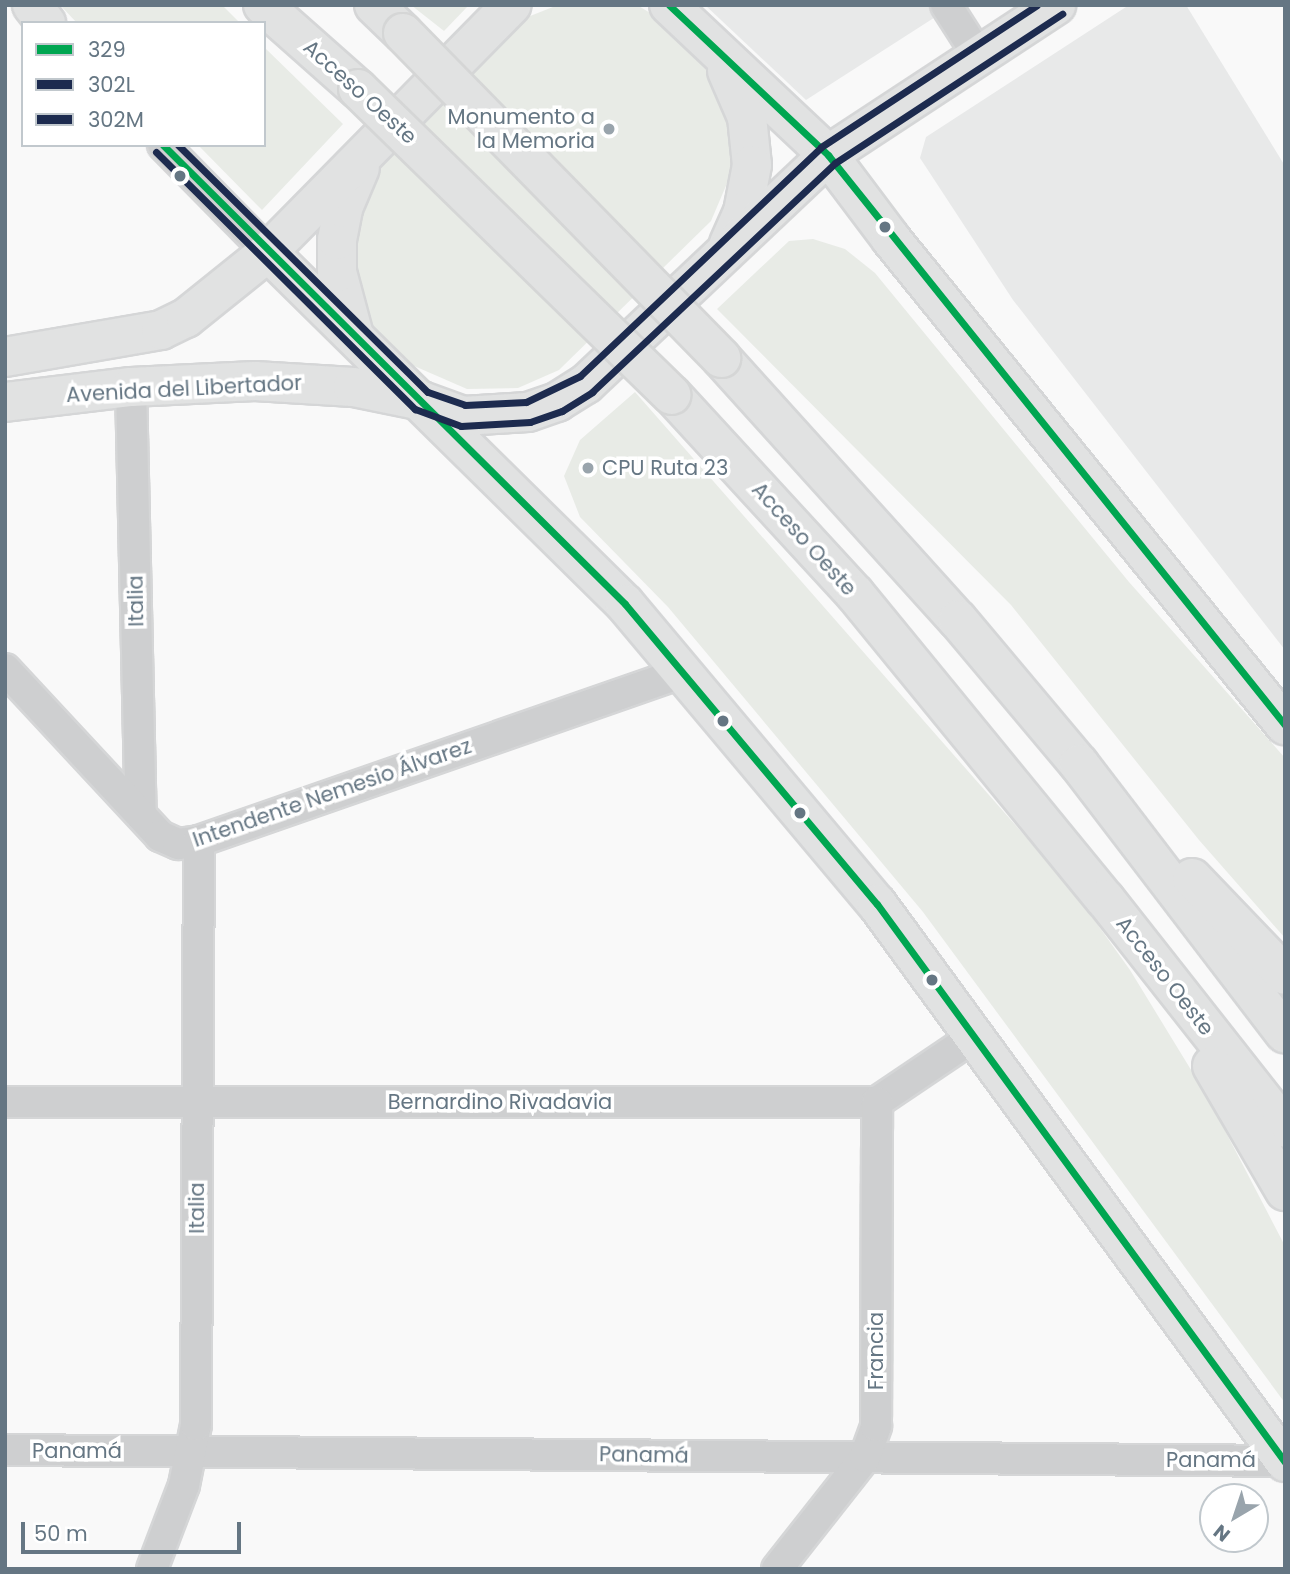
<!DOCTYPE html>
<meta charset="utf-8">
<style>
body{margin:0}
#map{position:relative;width:1290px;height:1574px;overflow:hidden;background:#f9f9f9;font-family:Poppins,sans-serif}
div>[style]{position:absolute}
.built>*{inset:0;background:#e8e9e9}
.green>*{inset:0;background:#e8ebe6}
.roads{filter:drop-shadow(2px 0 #d5d6d7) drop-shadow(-2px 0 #d5d6d7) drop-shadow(0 2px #d5d6d7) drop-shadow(0 -2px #d5d6d7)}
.minor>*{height:30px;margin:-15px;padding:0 15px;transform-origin:15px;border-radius:15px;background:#cecfd0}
.major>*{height:38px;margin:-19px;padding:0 19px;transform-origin:19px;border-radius:19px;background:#e1e2e2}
.highway>*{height:38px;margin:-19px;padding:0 19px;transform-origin:19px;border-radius:19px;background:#e1e2e2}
.bridges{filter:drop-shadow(2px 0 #d5d6d6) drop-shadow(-2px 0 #d5d6d6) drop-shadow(0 2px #d5d6d6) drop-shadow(0 -2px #d5d6d6)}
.highway-bridge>*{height:38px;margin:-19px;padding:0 19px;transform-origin:19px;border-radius:19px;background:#e1e2e2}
.bus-1>*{height:7px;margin:-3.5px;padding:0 3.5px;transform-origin:3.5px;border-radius:3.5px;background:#00a651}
.bus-2>*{height:7px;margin:-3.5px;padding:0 3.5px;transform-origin:3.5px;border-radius:3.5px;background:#1d2b4f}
.bus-3>*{height:7px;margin:-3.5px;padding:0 3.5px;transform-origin:3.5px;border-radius:3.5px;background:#1d2b4f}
.dots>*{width:19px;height:19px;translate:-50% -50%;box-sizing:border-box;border:4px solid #fff;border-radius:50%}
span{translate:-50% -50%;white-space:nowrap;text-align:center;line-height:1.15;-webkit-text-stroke:7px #fff;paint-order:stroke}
.street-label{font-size:21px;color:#657683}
.poi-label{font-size:21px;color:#657683}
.right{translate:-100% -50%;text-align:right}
.left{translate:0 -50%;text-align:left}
.frame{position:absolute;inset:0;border:7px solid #657683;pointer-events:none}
.legend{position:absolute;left:21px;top:21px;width:245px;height:126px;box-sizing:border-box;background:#fff;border:2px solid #c1c8cd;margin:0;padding:9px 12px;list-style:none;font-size:21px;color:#657683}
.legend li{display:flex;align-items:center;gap:14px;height:35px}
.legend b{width:35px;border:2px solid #c1c8cd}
.north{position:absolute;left:1199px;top:1483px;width:70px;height:70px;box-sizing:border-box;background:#fff;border:2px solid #c1c8cd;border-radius:50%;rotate:219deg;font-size:19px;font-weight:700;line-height:28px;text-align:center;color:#657683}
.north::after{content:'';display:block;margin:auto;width:24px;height:32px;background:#99a4ac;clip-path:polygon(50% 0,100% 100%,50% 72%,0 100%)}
.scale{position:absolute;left:21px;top:1522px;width:220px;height:32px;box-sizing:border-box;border:4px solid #657683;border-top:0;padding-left:9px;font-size:21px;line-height:24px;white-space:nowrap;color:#657683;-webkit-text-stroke:5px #fff;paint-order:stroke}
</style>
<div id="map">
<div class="built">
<div style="clip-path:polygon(705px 5px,954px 5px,806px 100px)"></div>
<div style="clip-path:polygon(1129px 5px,1186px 5px,1285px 166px,1285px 650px,1013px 300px,920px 158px,926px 137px)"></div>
</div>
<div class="green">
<div style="clip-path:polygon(60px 5px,222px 5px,240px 23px,77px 23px)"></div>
<div style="clip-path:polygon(411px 5px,469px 5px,444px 31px)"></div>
<div style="clip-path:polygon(558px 5px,637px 5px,680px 31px,729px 96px,734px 167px,711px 221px,559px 370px,518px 388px,467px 389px,405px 362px,370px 329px,348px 283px,368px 175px,520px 20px)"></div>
<div style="clip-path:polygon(264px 47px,343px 124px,262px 210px,198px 145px,264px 145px)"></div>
<div style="clip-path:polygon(813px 239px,845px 249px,875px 273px,1129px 582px,1285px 758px,1285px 938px,1199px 840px,1011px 605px,717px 309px,789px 241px)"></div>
<div style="clip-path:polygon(635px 392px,1075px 893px,1130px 970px,1207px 1096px,1285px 1246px,1285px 1403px,923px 912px,668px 607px,580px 517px,564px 476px,580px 440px)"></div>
</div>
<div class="roads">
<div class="minor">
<div style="left:946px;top:5px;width:59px;rotate:57.4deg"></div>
<div style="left:163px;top:145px;width:150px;rotate:45.5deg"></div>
<div style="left:131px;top:387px;width:427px;rotate:88.7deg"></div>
<div style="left:5px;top:669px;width:228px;rotate:47.1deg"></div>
<div style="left:160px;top:836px;width:20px;rotate:24deg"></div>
<div style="left:178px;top:844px;width:21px;rotate:-8deg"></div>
<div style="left:199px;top:841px;width:510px;rotate:-19.22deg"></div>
<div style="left:5px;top:1102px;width:872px"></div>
<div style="left:877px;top:1102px;width:118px;rotate:-34deg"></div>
<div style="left:5px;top:1450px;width:1278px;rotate:0.49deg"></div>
<div style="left:152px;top:1569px;width:90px;rotate:-69.1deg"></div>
<div style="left:184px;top:1485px;width:61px;rotate:-78.7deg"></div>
<div style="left:196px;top:1425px;width:584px;rotate:-89.71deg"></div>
<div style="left:777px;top:1569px;width:142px;rotate:-51.8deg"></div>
<div style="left:865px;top:1457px;width:33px;rotate:-70deg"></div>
<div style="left:876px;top:1426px;width:324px;rotate:-89.8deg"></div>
</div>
<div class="major">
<div style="left:669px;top:5px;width:219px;rotate:43.3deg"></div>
<div style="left:828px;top:155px;width:105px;rotate:53.1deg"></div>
<div style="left:891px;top:239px;width:626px;rotate:50.97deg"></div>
<div style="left:727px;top:71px;width:50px;rotate:66.5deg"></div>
<div style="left:747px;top:117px;width:48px;rotate:84.1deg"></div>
<div style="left:752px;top:165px;width:48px;rotate:100.8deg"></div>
<div style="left:743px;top:212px;width:35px;rotate:114deg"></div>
<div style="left:268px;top:252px;width:501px;rotate:44.6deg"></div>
<div style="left:625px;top:604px;width:392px;rotate:50deg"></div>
<div style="left:877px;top:904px;width:691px;rotate:53.83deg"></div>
<div style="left:353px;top:332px;width:62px;rotate:-104.9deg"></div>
<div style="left:337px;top:272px;width:32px;rotate:-90deg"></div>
<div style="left:337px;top:240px;width:33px;rotate:-79deg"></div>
<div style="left:343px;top:208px;width:43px;rotate:-67deg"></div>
<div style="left:5px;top:357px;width:158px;rotate:-9.8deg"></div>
<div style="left:161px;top:330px;width:28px;rotate:-26deg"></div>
<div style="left:186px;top:318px;width:105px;rotate:-38.8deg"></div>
<div style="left:268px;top:252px;width:347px;rotate:-45.4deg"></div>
<div style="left:5px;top:402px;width:127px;rotate:-6.8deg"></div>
<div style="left:131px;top:387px;width:124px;rotate:-2.8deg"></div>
<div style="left:255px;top:381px;width:98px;rotate:3.5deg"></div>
<div style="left:353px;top:387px;width:70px;rotate:11.5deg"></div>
<div style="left:422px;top:401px;width:44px;rotate:20.1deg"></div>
<div style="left:463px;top:416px;width:65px;rotate:-3.5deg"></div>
<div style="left:528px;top:412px;width:31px;rotate:-19deg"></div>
<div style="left:557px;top:402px;width:34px;rotate:-32deg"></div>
<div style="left:586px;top:384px;width:333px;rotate:-43.4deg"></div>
<div style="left:828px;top:155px;width:273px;rotate:-33.3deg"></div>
</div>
<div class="highway">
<div style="left:32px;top:5px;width:23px;rotate:52deg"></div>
<div style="left:263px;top:5px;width:127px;rotate:41.5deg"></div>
<div style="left:374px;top:5px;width:40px;rotate:44deg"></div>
<div style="left:721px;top:358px;width:353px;rotate:47.9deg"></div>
<div style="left:958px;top:620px;width:188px;rotate:50deg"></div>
<div style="left:1079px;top:764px;width:339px;rotate:52.6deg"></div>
<div style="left:672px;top:395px;width:270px;rotate:47.4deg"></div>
<div style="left:855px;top:594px;width:394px;rotate:50.7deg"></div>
<div style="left:1105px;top:899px;width:291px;rotate:51.8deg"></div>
<div style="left:1192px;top:878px;width:134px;rotate:46.2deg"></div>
<div style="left:1212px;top:1066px;width:145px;rotate:59.7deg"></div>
</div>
</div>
<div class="bridges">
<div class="highway-bridge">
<div style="left:403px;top:33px;width:455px;rotate:45.6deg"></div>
<div style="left:358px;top:89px;width:438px;rotate:44.3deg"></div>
</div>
</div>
<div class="bus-1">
<div style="left:669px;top:5px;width:219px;rotate:43.3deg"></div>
<div style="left:828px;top:155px;width:731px;rotate:51.28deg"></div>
<div style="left:163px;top:145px;width:651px;rotate:44.81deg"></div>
<div style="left:625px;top:604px;width:392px;rotate:50deg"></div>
<div style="left:877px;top:904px;width:691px;rotate:53.83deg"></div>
</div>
<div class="bus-2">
<div style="left:156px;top:152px;width:365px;rotate:44.8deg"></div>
<div style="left:415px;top:409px;width:49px;rotate:20.3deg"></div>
<div style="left:461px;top:426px;width:69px;rotate:-3.3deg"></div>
<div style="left:530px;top:422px;width:34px;rotate:-19deg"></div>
<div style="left:562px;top:411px;width:36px;rotate:-32deg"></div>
<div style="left:592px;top:392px;width:334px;rotate:-43.3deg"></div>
<div style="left:835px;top:163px;width:272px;rotate:-33.3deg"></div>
</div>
<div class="bus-3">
<div style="left:178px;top:145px;width:351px;rotate:44.7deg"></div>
<div style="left:428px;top:392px;width:39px;rotate:19deg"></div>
<div style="left:465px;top:405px;width:61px;rotate:-2.8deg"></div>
<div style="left:526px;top:402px;width:60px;rotate:-25.7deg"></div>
<div style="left:580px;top:376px;width:332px;rotate:-43.5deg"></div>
<div style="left:821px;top:147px;width:258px;rotate:-33.3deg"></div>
</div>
<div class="dots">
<div style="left:609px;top:129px;background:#99a4ac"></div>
<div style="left:180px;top:176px;background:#657683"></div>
<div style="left:885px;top:227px;background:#657683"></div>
<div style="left:588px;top:468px;background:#99a4ac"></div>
<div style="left:723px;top:721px;background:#657683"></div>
<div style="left:800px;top:813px;background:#657683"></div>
<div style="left:932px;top:980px;background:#657683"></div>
</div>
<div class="street-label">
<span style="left:360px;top:92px;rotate:42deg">Acceso Oeste</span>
<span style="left:184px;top:389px;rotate:-3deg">Avenida del Libertador</span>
<span style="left:804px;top:539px;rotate:48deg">Acceso Oeste</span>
<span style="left:136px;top:601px;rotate:-91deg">Italia</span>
<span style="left:332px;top:793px;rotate:-19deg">Intendente Nemesio Álvarez</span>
<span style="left:1165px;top:976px;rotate:52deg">Acceso Oeste</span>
<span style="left:500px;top:1102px">Bernardino Rivadavia</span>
<span style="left:197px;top:1208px;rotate:-90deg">Italia</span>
<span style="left:876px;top:1351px;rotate:-90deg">Francia</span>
<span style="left:77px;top:1451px">Panamá</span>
<span style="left:644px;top:1455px;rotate:1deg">Panamá</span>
<span style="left:1211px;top:1460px">Panamá</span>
</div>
<div class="poi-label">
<span class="right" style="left:595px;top:129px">Monumento a<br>la Memoria</span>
<span class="left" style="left:602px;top:468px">CPU Ruta 23</span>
</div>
<div class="frame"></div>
<ul class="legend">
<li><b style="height:9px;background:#00a651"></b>329</li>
<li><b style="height:9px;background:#1d2b4f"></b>302L</li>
<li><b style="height:9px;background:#1d2b4f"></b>302M</li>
</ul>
<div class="north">N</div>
<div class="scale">50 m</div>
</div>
